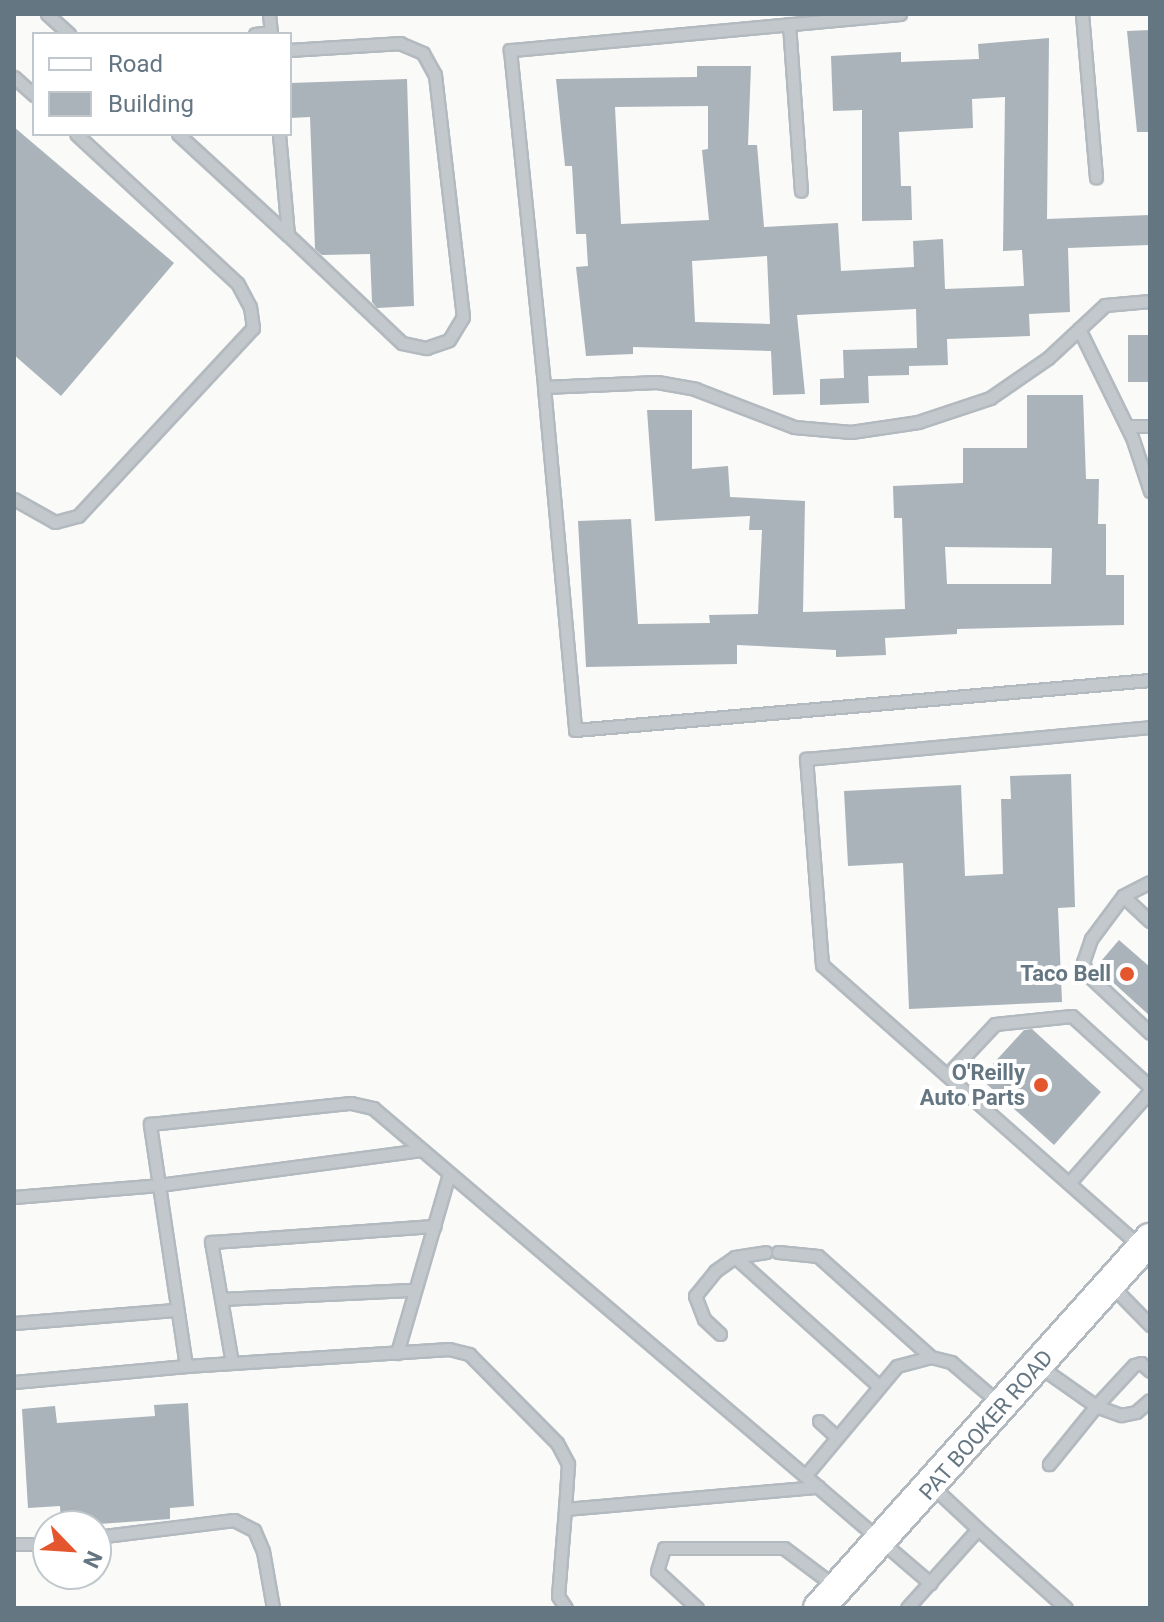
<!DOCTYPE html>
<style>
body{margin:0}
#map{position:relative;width:1164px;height:1622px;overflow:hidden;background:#fafaf8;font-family:Roboto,sans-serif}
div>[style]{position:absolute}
.building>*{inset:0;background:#aab3b9;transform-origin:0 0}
.roads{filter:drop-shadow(2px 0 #b3babf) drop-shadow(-2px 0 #b3babf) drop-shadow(0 2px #b3babf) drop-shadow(0 -2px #b3babf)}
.lane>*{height:11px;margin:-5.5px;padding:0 5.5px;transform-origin:5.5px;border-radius:5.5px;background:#c3c8cc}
.secondary>*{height:30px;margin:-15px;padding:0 15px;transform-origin:15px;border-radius:15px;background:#fff}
.dots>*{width:22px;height:22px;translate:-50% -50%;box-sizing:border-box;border:4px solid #fff;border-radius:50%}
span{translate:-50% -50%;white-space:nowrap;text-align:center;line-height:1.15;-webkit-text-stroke:8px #fff;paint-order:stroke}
.poi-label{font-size:22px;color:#657683;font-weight:700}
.right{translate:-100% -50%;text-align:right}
.street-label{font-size:22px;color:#657683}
.frame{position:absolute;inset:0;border:16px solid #657683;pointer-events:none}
.legend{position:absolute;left:32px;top:32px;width:260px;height:104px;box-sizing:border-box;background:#fff;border:2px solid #c1c8cd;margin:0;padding:10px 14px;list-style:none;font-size:24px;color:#657683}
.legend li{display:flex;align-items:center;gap:16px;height:40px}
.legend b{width:40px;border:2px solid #c1c8cd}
.north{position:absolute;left:32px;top:1510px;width:80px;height:80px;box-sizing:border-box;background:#fff;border:2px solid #c1c8cd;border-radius:50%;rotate:115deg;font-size:22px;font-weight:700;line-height:32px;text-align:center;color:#657683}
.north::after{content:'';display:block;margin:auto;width:28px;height:36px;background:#e4572e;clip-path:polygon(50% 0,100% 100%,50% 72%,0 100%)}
</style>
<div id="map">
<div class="building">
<div style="clip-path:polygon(1150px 30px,1150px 132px,1137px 132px,1127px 31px)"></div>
<div style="clip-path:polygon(evenodd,1049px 38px,1047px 219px,1150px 215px,1150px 245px,1068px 248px,1070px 312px,1029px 314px,1030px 336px,947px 339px,948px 365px,909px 366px,909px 375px,868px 376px,869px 403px,820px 405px,820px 379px,844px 378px,843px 350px,917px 348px,916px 309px,797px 315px,805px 394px,773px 395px,771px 351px,633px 347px,633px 354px,586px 356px,576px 267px,588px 266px,586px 234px,576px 234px,572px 166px,565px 166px,556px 79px,697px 77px,697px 66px,751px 66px,748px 145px,757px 145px,764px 227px,838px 223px,841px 271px,914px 267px,913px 241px,943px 239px,945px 289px,1024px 286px,1022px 250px,1003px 251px,1005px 97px,972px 99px,973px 128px,899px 132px,901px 186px,911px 186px,912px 220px,862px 221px,862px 110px,833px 111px,831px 56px,901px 52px,901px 62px,979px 59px,978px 44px,1049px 38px,708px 106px,708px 149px,702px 150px,709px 220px,621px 224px,615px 107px,708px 106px,1049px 38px,767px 256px,770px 324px,695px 322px,692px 261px,767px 256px)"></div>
<div style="clip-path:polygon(407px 79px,414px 306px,377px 308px,372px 302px,370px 254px,322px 255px,315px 249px,310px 117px,290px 118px,290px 83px)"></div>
<div style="clip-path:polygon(14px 127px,174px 263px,61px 396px,14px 355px)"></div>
<div style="left:1150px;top:335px;width:47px;height:22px;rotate:90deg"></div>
<div style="clip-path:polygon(evenodd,1027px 395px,1083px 395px,1086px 479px,1099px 479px,1098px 524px,1106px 524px,1106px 575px,1124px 575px,1124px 625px,957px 629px,957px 634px,885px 638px,886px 655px,836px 657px,836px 650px,737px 645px,737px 664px,586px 667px,578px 521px,631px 519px,638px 624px,710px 623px,709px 615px,758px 614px,762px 530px,749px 530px,750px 516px,655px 521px,647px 410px,692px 410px,692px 469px,728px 466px,730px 497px,805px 501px,803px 612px,905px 609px,902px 518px,894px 518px,893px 486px,963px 483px,963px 448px,1027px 448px,1027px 395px,945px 547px,1052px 548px,1051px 584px,947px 584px,945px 547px)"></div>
<div style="clip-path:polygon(1071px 774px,1075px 907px,1058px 908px,1062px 1002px,909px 1009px,903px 863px,848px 866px,844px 791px,961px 785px,965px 876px,1003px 874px,1001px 799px,1011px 799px,1010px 776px)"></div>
<div style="clip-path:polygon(1119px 940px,1150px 967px,1150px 1016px,1096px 967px)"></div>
<div style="clip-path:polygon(1032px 1029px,1101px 1092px,1054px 1145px,980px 1078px,1024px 1030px)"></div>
<div style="clip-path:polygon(188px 1403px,194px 1506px,170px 1508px,170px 1519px,70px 1526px,61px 1526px,60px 1506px,28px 1508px,22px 1409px,55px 1406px,57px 1423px,155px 1416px,154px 1405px)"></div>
</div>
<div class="roads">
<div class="lane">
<div style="left:47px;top:14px;width:30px;rotate:42deg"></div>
<div style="left:269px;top:14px;width:20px;rotate:84deg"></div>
<div style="left:900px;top:14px;width:392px;rotate:174.7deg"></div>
<div style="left:510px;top:50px;width:339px;rotate:84.2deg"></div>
<div style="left:544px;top:387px;width:113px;rotate:-2.5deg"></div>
<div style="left:657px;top:382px;width:39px;rotate:10deg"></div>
<div style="left:695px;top:389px;width:106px;rotate:21deg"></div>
<div style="left:794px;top:427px;width:57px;rotate:5deg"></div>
<div style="left:851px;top:432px;width:68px;rotate:-8.5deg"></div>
<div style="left:918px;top:422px;width:76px;rotate:-18.4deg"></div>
<div style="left:990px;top:398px;width:70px;rotate:-34.6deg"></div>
<div style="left:1048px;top:358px;width:78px;rotate:-42.9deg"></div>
<div style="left:1105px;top:305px;width:45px;rotate:-5.1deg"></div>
<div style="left:1082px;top:14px;width:164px;rotate:85.1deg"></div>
<div style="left:789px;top:24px;width:167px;rotate:85.9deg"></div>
<div style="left:255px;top:34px;width:16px;rotate:-7deg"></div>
<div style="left:14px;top:77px;width:27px;rotate:42deg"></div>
<div style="left:178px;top:134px;width:149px;rotate:42.6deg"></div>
<div style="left:288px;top:235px;width:101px;rotate:-95.1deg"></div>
<div style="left:288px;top:235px;width:157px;rotate:43.5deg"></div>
<div style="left:402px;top:343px;width:25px;rotate:12deg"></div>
<div style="left:426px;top:348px;width:24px;rotate:-19deg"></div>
<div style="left:449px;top:340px;width:27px;rotate:-59deg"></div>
<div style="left:463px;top:317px;width:244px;rotate:-96.6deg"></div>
<div style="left:435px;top:75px;width:25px;rotate:-119deg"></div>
<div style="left:423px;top:53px;width:25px;rotate:-157deg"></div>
<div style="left:400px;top:43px;width:110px;rotate:176.4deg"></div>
<div style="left:1079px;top:329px;width:120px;rotate:63.9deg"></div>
<div style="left:1132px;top:437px;width:57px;rotate:71.6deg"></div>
<div style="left:544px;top:387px;width:344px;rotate:84.8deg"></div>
<div style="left:575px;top:730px;width:577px;rotate:-4.97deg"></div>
<div style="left:1127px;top:426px;width:23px"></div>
<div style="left:14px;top:499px;width:47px;rotate:29.3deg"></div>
<div style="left:55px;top:522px;width:24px;rotate:-15deg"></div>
<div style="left:78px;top:516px;width:257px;rotate:-47.1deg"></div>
<div style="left:253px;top:328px;width:21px;rotate:-98deg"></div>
<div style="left:250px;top:307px;width:27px;rotate:-118deg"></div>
<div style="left:237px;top:283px;width:219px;rotate:-137.2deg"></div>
<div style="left:1150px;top:882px;width:30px;rotate:153deg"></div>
<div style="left:1123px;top:896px;width:54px;rotate:126.7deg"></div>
<div style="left:1091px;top:939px;width:24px;rotate:109deg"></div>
<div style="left:1083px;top:962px;width:14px;rotate:69deg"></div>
<div style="left:1088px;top:975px;width:85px;rotate:43.1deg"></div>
<div style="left:1123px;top:896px;width:37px;rotate:43deg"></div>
<div style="left:947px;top:1075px;width:70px;rotate:-46.7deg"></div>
<div style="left:995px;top:1024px;width:77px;rotate:-5.9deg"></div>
<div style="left:1072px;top:1016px;width:105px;rotate:42.3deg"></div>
<div style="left:1069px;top:1183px;width:123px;rotate:-48.6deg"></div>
<div style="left:14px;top:1197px;width:145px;rotate:-4.7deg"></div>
<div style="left:159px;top:1185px;width:264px;rotate:-7.6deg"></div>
<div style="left:1142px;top:1248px;width:427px;rotate:-138.5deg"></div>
<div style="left:822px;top:965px;width:207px;rotate:-94.4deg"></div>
<div style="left:806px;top:759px;width:345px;rotate:-5.3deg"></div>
<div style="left:778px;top:1252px;width:40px;rotate:5.7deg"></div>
<div style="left:818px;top:1256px;width:152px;rotate:41.8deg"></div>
<div style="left:735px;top:1257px;width:193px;rotate:41.9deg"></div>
<div style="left:1111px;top:1285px;width:56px;rotate:45.7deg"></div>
<div style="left:221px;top:1299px;width:194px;rotate:-2.7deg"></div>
<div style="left:14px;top:1323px;width:164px;rotate:-4.6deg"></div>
<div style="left:720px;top:1334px;width:22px;rotate:-137deg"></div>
<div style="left:704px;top:1319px;width:25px;rotate:-111deg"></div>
<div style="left:695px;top:1296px;width:32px;rotate:-51deg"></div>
<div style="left:715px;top:1271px;width:24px;rotate:-35deg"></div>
<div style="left:735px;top:1257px;width:31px;rotate:-9deg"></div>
<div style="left:397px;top:1353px;width:186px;rotate:-73.8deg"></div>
<div style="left:232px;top:1363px;width:123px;rotate:-99.8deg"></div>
<div style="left:211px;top:1242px;width:224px;rotate:-4.1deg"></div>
<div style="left:186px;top:1366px;width:264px;rotate:-3.7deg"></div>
<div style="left:449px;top:1349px;width:21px;rotate:14deg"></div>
<div style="left:469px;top:1354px;width:125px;rotate:45.3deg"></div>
<div style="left:557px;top:1443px;width:24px;rotate:62deg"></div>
<div style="left:568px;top:1464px;width:45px;rotate:93.8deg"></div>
<div style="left:1039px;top:1366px;width:70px;rotate:35.1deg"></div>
<div style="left:1096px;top:1406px;width:75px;rotate:129deg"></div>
<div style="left:1150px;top:1371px;width:12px;rotate:-138deg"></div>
<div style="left:1141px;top:1363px;width:7px;rotate:164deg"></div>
<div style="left:1134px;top:1365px;width:56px;rotate:132.8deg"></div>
<div style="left:1096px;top:1406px;width:27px;rotate:20deg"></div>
<div style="left:1121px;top:1415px;width:15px;rotate:-11deg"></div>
<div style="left:1136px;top:1412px;width:18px;rotate:-41deg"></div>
<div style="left:14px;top:1382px;width:173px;rotate:-5.3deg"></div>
<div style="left:186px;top:1366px;width:245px;rotate:-98.5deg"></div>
<div style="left:150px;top:1124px;width:202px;rotate:-6deg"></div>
<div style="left:351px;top:1103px;width:23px;rotate:13deg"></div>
<div style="left:373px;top:1108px;width:585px;rotate:40.42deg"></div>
<div style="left:819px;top:1421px;width:24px;rotate:42deg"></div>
<div style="left:805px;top:1476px;width:143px;rotate:-50.1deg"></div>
<div style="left:897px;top:1366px;width:35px;rotate:-15deg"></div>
<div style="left:931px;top:1357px;width:21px;rotate:14deg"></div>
<div style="left:951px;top:1362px;width:63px;rotate:40.5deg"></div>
<div style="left:932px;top:1486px;width:63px;rotate:43.1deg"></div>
<div style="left:96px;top:1537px;width:139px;rotate:-7deg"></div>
<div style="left:234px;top:1520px;width:22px;rotate:27deg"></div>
<div style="left:254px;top:1530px;width:23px;rotate:67deg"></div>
<div style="left:263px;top:1551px;width:58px;rotate:80deg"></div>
<div style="left:14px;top:1544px;width:34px"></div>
<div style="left:566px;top:1608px;width:14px;rotate:-124deg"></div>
<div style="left:558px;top:1596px;width:87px;rotate:-85.4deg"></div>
<div style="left:565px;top:1509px;width:254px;rotate:-5deg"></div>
<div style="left:818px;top:1487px;width:148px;rotate:40.6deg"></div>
<div style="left:697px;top:1608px;width:54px;rotate:-137.2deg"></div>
<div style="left:657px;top:1571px;width:24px;rotate:-73deg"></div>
<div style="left:664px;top:1548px;width:120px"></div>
<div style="left:784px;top:1548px;width:66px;rotate:37deg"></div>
<div style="left:907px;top:1608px;width:106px;rotate:-48.1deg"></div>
<div style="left:978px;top:1529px;width:118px;rotate:41.9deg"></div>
</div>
<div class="secondary">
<div style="left:819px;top:1608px;width:496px;rotate:-48.1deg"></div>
</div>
</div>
<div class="dots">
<div style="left:1127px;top:974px;background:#e4572e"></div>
<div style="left:1041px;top:1085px;background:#e4572e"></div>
</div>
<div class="poi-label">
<span class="right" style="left:1111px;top:974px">Taco Bell</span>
<span class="right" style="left:1025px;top:1085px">O'Reilly<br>Auto Parts</span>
</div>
<div class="street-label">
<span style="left:986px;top:1425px;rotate:-49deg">PAT BOOKER ROAD</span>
</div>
<div class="frame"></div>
<ul class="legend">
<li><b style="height:10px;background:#fff"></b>Road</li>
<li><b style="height:22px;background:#aab3b9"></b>Building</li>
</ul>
<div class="north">N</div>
</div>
